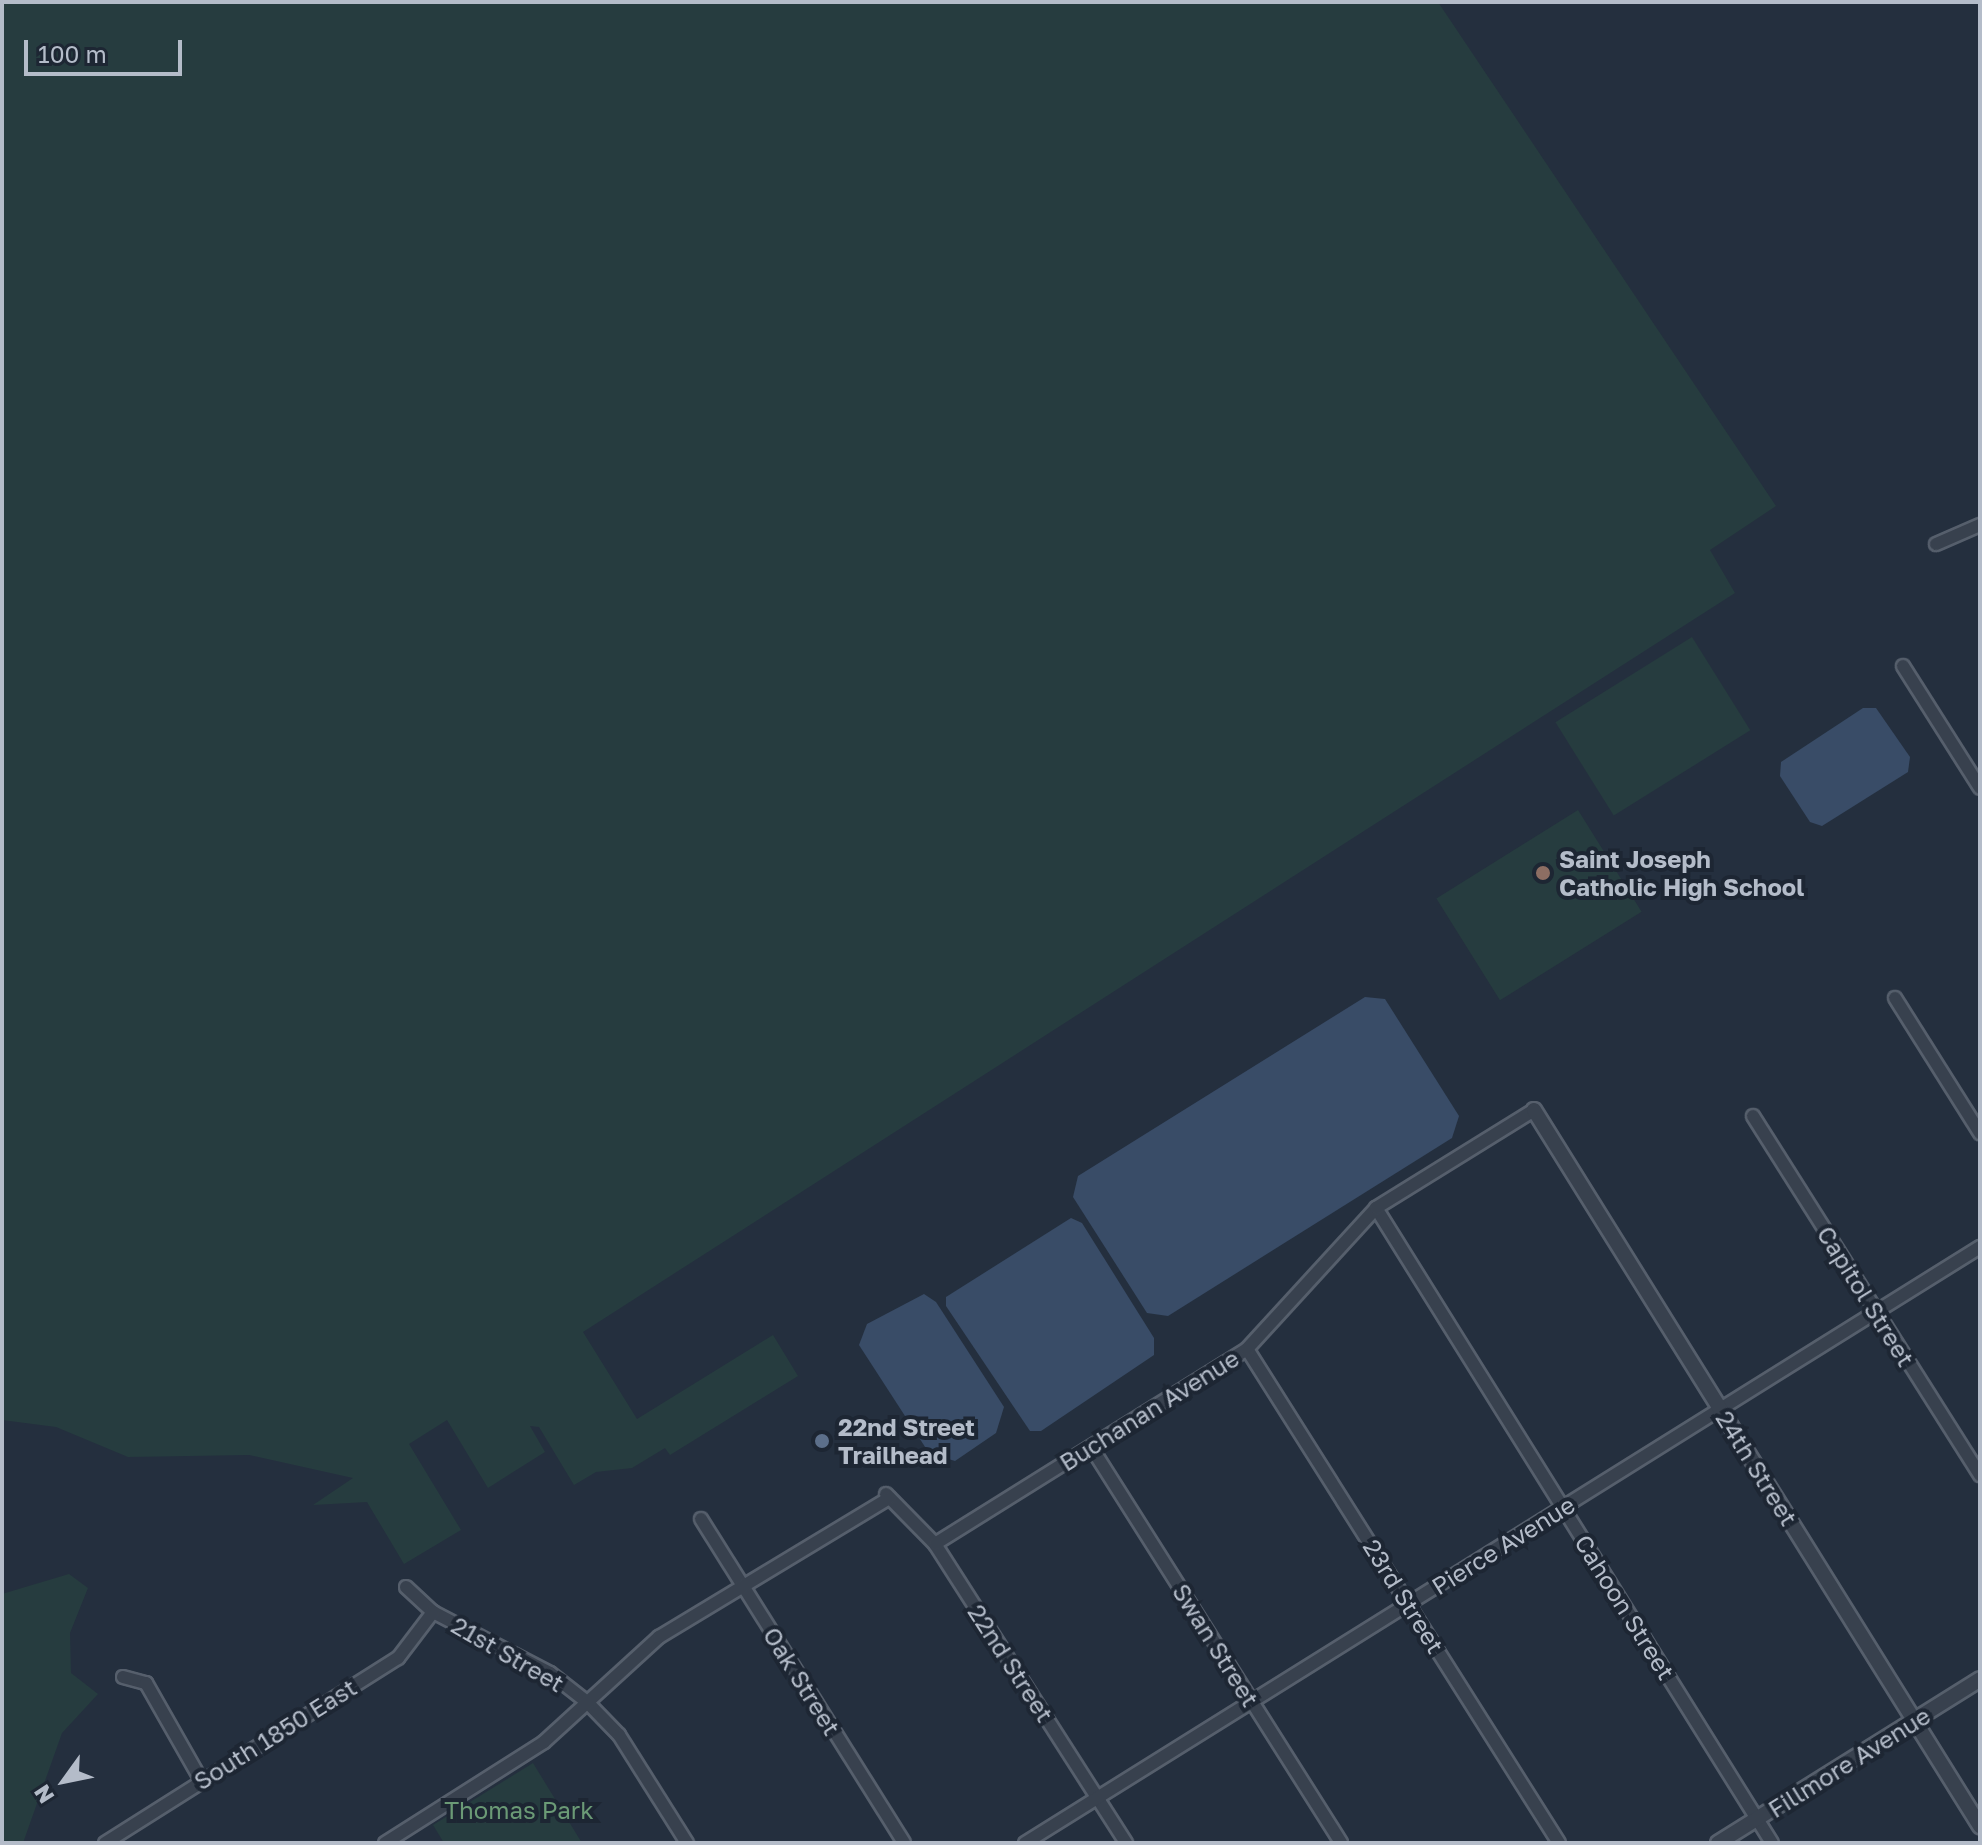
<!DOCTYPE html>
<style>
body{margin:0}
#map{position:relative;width:1982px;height:1845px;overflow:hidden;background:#242f3e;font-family:"Golos Text",sans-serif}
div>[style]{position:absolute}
.green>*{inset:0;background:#263c3f;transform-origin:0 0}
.water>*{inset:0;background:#394c67}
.roads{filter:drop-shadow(2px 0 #565f6c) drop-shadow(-2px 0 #565f6c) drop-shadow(0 2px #565f6c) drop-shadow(0 -2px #565f6c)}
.minor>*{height:12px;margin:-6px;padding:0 6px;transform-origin:6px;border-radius:6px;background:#38414e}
.tertiary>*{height:14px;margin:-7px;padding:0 7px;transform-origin:7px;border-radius:7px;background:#38414e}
.dots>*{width:22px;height:22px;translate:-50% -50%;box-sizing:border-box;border:4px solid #1d2633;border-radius:50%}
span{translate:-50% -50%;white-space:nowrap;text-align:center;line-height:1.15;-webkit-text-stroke:8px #1d2633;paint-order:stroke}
.poi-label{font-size:24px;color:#b4bcc9;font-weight:700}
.left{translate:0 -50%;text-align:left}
.street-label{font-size:24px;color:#b4bcc9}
.park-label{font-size:24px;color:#6b9a76}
.frame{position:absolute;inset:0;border:4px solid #b4bcc9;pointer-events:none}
.north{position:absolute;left:24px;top:1741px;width:80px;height:80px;-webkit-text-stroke:6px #1d2633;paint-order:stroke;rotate:237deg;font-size:22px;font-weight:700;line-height:32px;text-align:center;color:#b4bcc9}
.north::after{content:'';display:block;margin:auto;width:28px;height:36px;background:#b4bcc9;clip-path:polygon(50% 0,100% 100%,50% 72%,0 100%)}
.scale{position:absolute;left:24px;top:40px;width:158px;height:36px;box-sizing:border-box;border:4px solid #b4bcc9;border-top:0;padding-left:10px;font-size:24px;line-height:28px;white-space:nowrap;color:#b4bcc9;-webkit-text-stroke:6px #1d2633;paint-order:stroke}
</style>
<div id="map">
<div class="green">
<div style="clip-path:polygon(2px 2px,1438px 2px,1776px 506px,1710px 550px,1735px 593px,583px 1332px,637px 1419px,773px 1335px,798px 1376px,670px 1455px,665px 1448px,632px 1468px,596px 1472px,574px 1485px,539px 1427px,530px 1426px,545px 1452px,488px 1488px,447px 1420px,409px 1444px,461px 1530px,404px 1564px,367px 1502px,313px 1505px,353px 1478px,249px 1455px,128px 1457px,56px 1427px,2px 1420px)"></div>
<div style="left:1692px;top:637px;width:110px;height:161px;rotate:58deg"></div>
<div style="left:1578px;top:810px;width:120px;height:167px;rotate:58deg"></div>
<div style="clip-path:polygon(69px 1574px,88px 1588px,70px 1633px,71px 1673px,98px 1694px,62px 1733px,23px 1843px,2px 1843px,2px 1594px)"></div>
<div style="clip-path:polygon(533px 1763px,582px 1843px,444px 1843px,433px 1825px)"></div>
</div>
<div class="water">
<div style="clip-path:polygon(1863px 708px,1876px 708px,1910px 757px,1908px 772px,1822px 826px,1810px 822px,1780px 776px,1781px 762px)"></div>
<div style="clip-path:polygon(1365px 997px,1385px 999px,1459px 1116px,1452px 1138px,1168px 1316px,1147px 1313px,1073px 1197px,1078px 1176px)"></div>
<div style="clip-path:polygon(1071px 1218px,1082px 1223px,1154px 1338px,1154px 1355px,1041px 1431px,1030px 1431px,946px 1306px,946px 1297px)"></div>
<div style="clip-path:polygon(924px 1294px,936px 1302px,1004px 1407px,996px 1433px,955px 1461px,929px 1453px,859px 1345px,867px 1324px)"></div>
</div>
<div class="roads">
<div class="minor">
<div style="left:1936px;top:544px;width:48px;rotate:-23.4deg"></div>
<div style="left:1903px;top:666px;width:144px;rotate:57.7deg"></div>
<div style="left:1895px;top:998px;width:160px;rotate:57.8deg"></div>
<div style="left:1753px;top:1116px;width:425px;rotate:57.7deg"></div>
<div style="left:1376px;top:1208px;width:748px;rotate:58.05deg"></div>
<div style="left:1247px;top:1349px;width:584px;rotate:57.72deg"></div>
<div style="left:1091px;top:1447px;width:468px;rotate:57.7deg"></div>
<div style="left:886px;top:1494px;width:70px;rotate:45.6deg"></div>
<div style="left:935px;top:1544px;width:355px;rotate:57.4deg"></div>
<div style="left:701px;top:1519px;width:382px;rotate:57.9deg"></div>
<div style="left:935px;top:1544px;width:368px;rotate:-32deg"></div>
<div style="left:1247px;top:1349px;width:191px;rotate:-47.5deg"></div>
<div style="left:1376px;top:1208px;width:186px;rotate:-31.8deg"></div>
<div style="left:406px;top:1587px;width:37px;rotate:43deg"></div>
<div style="left:433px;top:1612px;width:132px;rotate:27.5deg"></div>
<div style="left:550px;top:1673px;width:47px;rotate:38.1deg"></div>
<div style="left:587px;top:1702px;width:46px;rotate:45.9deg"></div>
<div style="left:619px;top:1735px;width:128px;rotate:57.8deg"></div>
<div style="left:123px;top:1677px;width:24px;rotate:15deg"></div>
<div style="left:146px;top:1683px;width:112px;rotate:60.4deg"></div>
<div style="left:105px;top:1843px;width:347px;rotate:-32.3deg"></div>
<div style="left:398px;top:1658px;width:58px;rotate:-52.7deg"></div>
<div style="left:385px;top:1843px;width:188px;rotate:-32.4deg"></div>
<div style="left:544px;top:1742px;width:156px;rotate:-42.4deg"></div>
<div style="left:659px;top:1637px;width:269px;rotate:-31.1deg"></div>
<div style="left:1025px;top:1843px;width:1126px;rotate:-31.97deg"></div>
</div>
<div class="tertiary">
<div style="left:1534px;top:1110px;width:844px;rotate:58.08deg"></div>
<div style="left:1718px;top:1843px;width:309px;rotate:-32deg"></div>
</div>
</div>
<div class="dots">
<div style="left:1543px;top:873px;background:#8d6e63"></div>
<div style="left:822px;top:1441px;background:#5c6f8a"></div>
</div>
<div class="poi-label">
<span class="left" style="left:1559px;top:873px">Saint Joseph<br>Catholic High School</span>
<span class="left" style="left:838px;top:1441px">22nd Street<br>Trailhead</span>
</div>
<div class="street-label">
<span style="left:1866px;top:1296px;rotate:58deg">Capitol Street</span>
<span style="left:1149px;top:1410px;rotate:-32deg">Buchanan Avenue</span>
<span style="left:1757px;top:1468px;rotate:58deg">24th Street</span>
<span style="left:1503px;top:1545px;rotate:-32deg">Pierce Avenue</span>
<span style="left:1404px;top:1596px;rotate:58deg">23rd Street</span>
<span style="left:1625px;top:1607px;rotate:58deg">Cahoon Street</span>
<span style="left:1216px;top:1645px;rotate:58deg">Swan Street</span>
<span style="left:508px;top:1654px;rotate:30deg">21st Street</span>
<span style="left:1011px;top:1663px;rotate:57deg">22nd Street</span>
<span style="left:802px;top:1681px;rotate:58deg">Oak Street</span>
<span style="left:275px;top:1734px;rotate:-32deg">South 1850 East</span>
<span style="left:1849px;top:1762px;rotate:-32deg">Fillmore Avenue</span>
</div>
<div class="park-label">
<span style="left:519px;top:1810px">Thomas Park</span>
</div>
<div class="frame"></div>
<div class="north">N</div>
<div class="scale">100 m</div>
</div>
